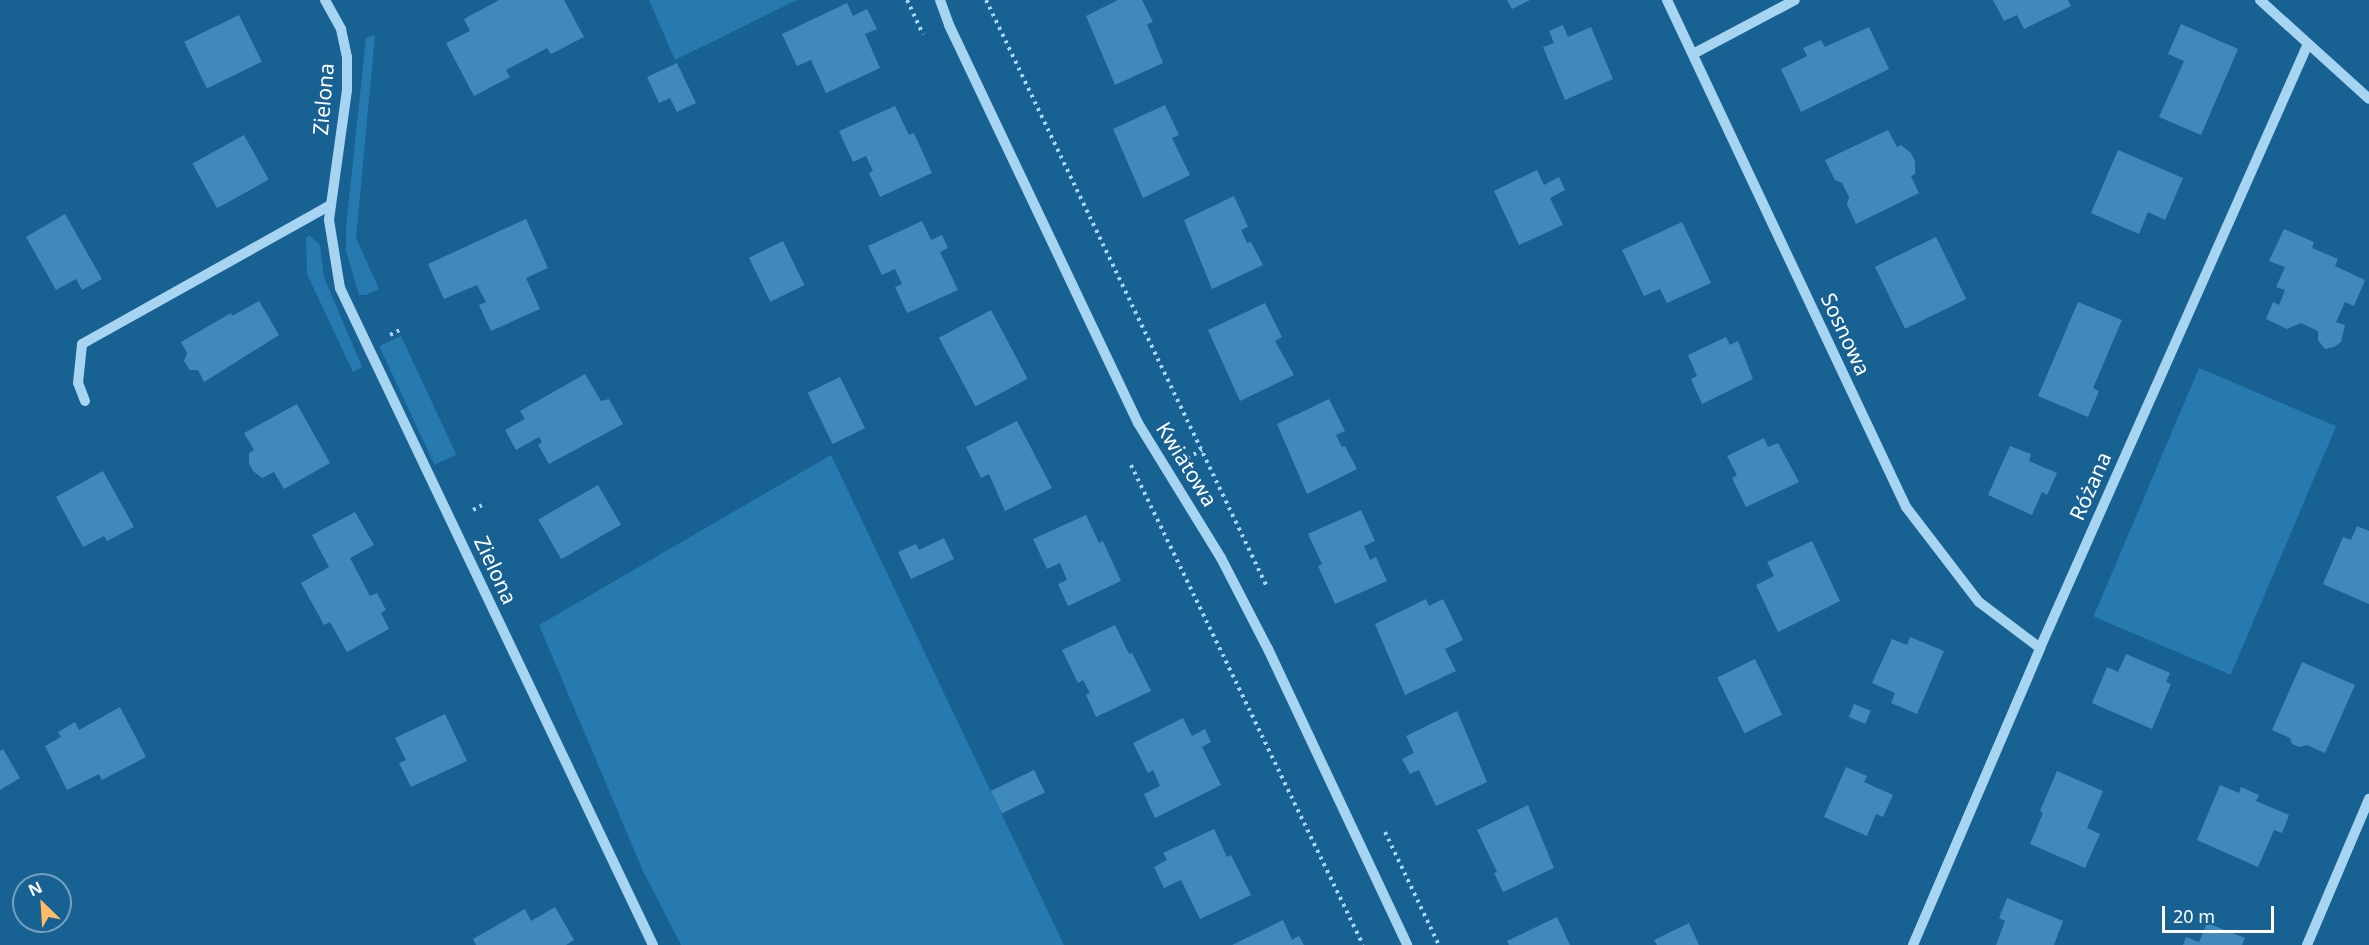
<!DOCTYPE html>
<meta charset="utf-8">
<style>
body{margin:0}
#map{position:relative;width:2369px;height:945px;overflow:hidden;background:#176193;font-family:"Noto Sans",sans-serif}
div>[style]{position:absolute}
.green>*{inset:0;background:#267ab0;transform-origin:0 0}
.building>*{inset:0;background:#408abb;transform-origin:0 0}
.path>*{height:4px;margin-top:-2px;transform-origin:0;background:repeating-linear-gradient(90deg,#a7d4f0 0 3px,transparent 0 7.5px)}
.minor>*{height:10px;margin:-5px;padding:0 5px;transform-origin:5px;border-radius:5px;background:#a7d4f0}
span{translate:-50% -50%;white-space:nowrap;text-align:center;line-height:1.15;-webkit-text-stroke:4.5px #176193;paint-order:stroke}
.street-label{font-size:21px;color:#fff}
.north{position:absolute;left:12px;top:873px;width:60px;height:60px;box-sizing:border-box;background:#176193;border:2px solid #74a0be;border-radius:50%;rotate:335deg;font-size:16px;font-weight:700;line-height:24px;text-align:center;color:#fff}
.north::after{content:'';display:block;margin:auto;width:21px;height:27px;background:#fb6;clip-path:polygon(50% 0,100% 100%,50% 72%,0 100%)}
.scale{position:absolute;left:2162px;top:906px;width:112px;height:27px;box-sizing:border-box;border:3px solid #fff;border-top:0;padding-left:8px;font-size:18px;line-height:21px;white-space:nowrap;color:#fff;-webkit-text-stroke:4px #176193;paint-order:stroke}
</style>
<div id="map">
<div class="green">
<div style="clip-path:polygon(649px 0,797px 0,675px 60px)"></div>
<div style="clip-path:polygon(375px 35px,356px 238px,379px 289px,366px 295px,359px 295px,346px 251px,346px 227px,366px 38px)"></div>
<div style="clip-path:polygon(309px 235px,320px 245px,324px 277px,362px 367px,353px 372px,307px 274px,306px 238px)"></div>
<div style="left:401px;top:336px;width:131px;height:24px;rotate:65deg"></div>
<div style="left:2199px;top:368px;width:149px;height:270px;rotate:23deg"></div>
<div style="clip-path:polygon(831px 455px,942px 689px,1064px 945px,681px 945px,643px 871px,539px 625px)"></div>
</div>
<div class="building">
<div style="clip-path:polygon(499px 0,564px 0,584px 37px,551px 54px,547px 48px,523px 61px,506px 70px,510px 77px,474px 96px,446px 43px,470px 31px,464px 19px)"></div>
<div style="clip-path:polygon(1118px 0,1142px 0,1153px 22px,1147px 24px,1163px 63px,1115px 85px,1086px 16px)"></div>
<div style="clip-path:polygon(1507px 0,1530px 0,1512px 9px)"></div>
<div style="clip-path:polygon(1993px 0,2068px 0,2071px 6px,2024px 29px,2017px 15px,2004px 21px)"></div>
<div style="clip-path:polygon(847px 3px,853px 16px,867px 9px,877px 29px,865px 34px,880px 68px,826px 93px,811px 60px,797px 66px,782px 34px)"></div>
<div style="left:239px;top:15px;width:52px;height:61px;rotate:64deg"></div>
<div style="clip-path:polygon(2181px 24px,2238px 49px,2201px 135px,2159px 117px,2184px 61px,2168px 54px)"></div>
<div style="clip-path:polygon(1563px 25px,1568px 37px,1591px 27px,1613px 79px,1565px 100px,1543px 47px,1554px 43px,1549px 31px)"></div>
<div style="clip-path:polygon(1869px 27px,1889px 69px,1801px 112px,1781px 69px,1807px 56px,1803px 48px,1821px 40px,1825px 47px)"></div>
<div style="clip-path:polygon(677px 63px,696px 103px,677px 112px,670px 98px,659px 103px,647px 77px)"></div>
<div style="clip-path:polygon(1165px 105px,1179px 135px,1172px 138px,1190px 175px,1143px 198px,1113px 129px)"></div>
<div style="clip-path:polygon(895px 106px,909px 135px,914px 133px,932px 173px,880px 197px,869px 173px,873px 171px,866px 156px,853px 162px,839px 131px)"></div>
<div style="clip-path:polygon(1888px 130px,1897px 147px,1901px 145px,1911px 153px,1915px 161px,1915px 174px,1911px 176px,1919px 193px,1856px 224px,1847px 204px,1849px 197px,1842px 183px,1835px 180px,1825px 160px)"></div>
<div style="left:244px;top:135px;width:51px;height:59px;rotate:61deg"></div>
<div style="clip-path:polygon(2118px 150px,2183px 178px,2165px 220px,2148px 212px,2139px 234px,2091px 213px)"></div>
<div style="clip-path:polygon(1537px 170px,1544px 185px,1559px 177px,1565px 190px,1550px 198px,1563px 225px,1519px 245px,1494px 191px)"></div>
<div style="clip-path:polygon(1234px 196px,1248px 227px,1241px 230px,1247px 243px,1251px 242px,1263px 265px,1212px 289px,1184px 220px)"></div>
<div style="clip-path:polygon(65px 214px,102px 279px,82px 290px,76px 279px,56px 290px,26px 237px)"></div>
<div style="clip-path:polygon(526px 219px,548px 268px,526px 278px,540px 309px,491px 331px,479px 305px,486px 302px,477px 285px,444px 299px,428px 264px)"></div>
<div style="clip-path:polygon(922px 221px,931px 240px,942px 235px,948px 248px,940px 252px,958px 290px,907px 313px,895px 287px,902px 284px,895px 269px,882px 275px,868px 246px)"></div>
<div style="clip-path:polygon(1682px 222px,1711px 283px,1667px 303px,1660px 289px,1644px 296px,1622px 250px)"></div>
<div style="clip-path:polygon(2284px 229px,2314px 242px,2312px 248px,2338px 259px,2335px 266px,2365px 280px,2354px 306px,2345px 302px,2336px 322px,2345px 325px,2341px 342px,2334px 347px,2325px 349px,2318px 340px,2318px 331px,2301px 323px,2287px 329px,2266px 319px,2273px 302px,2279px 305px,2285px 290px,2276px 287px,2285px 267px,2269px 261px)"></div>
<div style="left:1936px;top:237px;width:69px;height:68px;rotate:64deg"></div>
<div style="left:783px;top:241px;width:49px;height:38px;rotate:64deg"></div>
<div style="clip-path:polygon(259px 301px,279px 335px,204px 382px,198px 370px,190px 370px,184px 361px,187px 353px,181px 342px,231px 313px,232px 316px)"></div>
<div style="clip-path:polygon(2078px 302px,2122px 320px,2093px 388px,2099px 391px,2088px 417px,2038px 396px)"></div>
<div style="clip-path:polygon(1265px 303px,1282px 337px,1275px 341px,1294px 375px,1240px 401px,1208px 330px)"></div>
<div style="left:991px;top:310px;width:78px;height:59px;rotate:62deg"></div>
<div style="clip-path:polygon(1726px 337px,1730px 345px,1738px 341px,1753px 379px,1702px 404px,1691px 379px,1697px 376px,1688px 355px)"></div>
<div style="clip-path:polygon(585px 374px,601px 401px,609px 399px,623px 424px,549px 464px,538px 445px,542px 442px,539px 437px,516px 450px,505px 430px,525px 419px,520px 411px)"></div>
<div style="left:840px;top:377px;width:57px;height:36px;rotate:64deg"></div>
<div style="clip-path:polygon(1329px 399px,1345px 431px,1336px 435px,1342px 447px,1345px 446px,1357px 469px,1307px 494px,1277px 424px)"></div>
<div style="clip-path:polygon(297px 404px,330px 463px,284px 489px,274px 472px,262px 478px,253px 471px,249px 463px,249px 453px,254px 450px,244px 433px)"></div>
<div style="clip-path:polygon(1017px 421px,1052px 488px,1005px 511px,989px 474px,981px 478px,966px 447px)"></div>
<div style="clip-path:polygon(1764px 438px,1768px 447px,1778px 443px,1799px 482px,1746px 507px,1732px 478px,1737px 475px,1727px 456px)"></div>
<div style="clip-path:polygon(2010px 446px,2031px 454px,2029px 461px,2057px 473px,2047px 495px,2042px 492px,2032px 515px,1988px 495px)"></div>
<div style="clip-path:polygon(103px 471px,134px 527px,107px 541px,104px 536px,83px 547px,56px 497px)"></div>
<div style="left:598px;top:485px;width:46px;height:69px;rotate:60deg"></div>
<div style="clip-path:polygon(1361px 510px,1375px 541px,1364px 546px,1370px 560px,1376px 557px,1387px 581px,1335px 604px,1318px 566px,1322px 564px,1308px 534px)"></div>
<div style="clip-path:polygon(355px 512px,374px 545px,350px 558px,370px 596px,377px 593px,386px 610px,381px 613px,389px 629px,347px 652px,330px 622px,324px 625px,301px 583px,329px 567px,312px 535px)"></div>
<div style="clip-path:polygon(1086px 515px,1099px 543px,1103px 541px,1121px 581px,1068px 606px,1058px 584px,1067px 580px,1060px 563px,1047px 569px,1033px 539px)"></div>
<div style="clip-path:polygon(2357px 526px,2369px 531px,2369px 604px,2323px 584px,2343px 537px,2351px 540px)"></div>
<div style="clip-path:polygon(944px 538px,954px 559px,911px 579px,898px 552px,916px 544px,919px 550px)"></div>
<div style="clip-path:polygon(1812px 541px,1840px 601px,1778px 632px,1756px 585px,1774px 576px,1767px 562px)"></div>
<div style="clip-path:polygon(1426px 599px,1429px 606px,1443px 599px,1463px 640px,1445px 649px,1456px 671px,1405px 695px,1375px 624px)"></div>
<div style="clip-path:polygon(1115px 625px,1129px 654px,1132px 653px,1151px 691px,1096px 717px,1086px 695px,1090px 693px,1083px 680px,1078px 683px,1062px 650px)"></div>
<div style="clip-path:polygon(1910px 637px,1944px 651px,1917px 714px,1891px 703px,1895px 693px,1872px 683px,1892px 639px,1907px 645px)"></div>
<div style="clip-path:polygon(2126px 654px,2170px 673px,2166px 682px,2171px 684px,2152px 729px,2092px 703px,2107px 667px,2118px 672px)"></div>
<div style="left:1755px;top:659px;width:62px;height:42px;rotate:64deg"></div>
<div style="clip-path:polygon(2302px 662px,2355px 685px,2325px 753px,2307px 745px,2300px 747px,2292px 744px,2290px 738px,2272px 730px)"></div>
<div style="left:1854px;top:704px;width:18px;height:14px;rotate:22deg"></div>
<div style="clip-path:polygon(120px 707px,146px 757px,102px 780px,99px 774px,67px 790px,45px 746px,61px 737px,58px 732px,75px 722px,79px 730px)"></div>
<div style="clip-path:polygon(1457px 711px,1487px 782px,1436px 806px,1419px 770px,1410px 774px,1402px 759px,1414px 753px,1406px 736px)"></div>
<div style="clip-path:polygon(445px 714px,467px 761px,411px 787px,399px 763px,406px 760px,395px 738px)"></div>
<div style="clip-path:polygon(1183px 718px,1192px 736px,1205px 729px,1211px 742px,1202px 747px,1221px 785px,1155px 818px,1144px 794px,1160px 786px,1153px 770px,1148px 773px,1133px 743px)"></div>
<div style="clip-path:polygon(3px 749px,20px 778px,0 790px,0 751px)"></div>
<div style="clip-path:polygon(1846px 767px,1867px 776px,1864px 782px,1893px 795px,1883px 817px,1876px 814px,1867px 836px,1824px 817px)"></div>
<div style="left:1034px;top:770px;width:25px;height:48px;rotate:64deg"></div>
<div style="clip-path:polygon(2057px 771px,2103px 791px,2087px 828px,2100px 834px,2085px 868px,2030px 844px,2043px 813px,2040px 811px)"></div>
<div style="clip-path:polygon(2220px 785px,2239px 793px,2241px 787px,2259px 795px,2256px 801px,2289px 815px,2282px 833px,2274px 830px,2258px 867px,2197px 840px)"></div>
<div style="clip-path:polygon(1528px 805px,1554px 868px,1503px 892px,1494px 873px,1497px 872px,1477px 830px)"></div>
<div style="clip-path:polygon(1214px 829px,1227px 857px,1231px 855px,1251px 895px,1200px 919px,1181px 880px,1164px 888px,1154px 867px,1167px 860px,1163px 853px)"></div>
<div style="clip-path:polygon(2007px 898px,2063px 921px,2054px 945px,1996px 945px,2005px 921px,1999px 918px)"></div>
<div style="clip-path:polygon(555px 907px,574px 940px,566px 945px,476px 945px,473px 939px,525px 909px,531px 921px)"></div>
<div style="clip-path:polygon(1557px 917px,1570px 945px,1509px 945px,1507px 941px)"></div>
<div style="clip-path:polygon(1283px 920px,1292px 940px,1299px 936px,1304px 945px,1232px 945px)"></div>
<div style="clip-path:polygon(1689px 923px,1699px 945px,1657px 945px,1654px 940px)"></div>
<div style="clip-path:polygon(2207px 923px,2245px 938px,2242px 945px,2183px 945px,2186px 937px,2199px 942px)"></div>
</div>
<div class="path">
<div style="left:907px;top:0;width:38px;rotate:65deg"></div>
<div style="left:986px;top:0;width:651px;rotate:64.42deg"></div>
<div style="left:390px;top:335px;width:11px;rotate:-27deg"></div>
<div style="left:1187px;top:458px;width:17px;rotate:-28deg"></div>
<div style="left:1131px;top:465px;width:533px;rotate:64.2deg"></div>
<div style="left:473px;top:510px;width:10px;rotate:-29deg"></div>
<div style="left:1385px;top:832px;width:125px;rotate:64.5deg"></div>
</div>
<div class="minor">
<div style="left:325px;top:0;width:33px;rotate:61deg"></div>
<div style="left:341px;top:29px;width:29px;rotate:78deg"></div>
<div style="left:347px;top:57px;width:33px;rotate:90deg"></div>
<div style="left:347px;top:90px;width:131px;rotate:97.9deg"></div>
<div style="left:329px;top:220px;width:69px;rotate:80.8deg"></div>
<div style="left:340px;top:288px;width:728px;rotate:64.53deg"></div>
<div style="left:940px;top:0;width:27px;rotate:70deg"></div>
<div style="left:949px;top:25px;width:441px;rotate:64.6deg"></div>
<div style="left:1138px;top:423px;width:158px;rotate:58.4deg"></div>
<div style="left:1221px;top:558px;width:102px;rotate:62.7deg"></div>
<div style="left:1268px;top:649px;width:327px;rotate:64.8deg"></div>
<div style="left:1667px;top:0;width:561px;rotate:64.76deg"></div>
<div style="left:1906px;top:507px;width:120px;rotate:52.5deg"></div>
<div style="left:1979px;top:602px;width:76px;rotate:37deg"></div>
<div style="left:2260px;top:0;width:147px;rotate:42.2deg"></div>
<div style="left:1693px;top:54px;width:115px;rotate:-27.9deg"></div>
<div style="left:85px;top:401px;width:19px;rotate:-111deg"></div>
<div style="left:78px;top:383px;width:39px;rotate:-84deg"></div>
<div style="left:82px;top:344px;width:285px;rotate:-29.2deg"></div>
<div style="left:1913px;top:945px;width:323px;rotate:-66.8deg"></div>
<div style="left:2040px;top:648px;width:659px;rotate:-66.08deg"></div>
<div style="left:2307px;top:945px;width:159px;rotate:-67deg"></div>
</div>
<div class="street-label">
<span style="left:323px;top:99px;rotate:-85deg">Zielona</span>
<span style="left:1846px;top:334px;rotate:65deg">Sosnowa</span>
<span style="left:1187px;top:464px;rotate:58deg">Kwiatowa</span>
<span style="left:2090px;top:486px;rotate:-66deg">Różana</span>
<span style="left:496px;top:570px;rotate:65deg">Zielona</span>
</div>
<div class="north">N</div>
<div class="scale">20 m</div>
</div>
